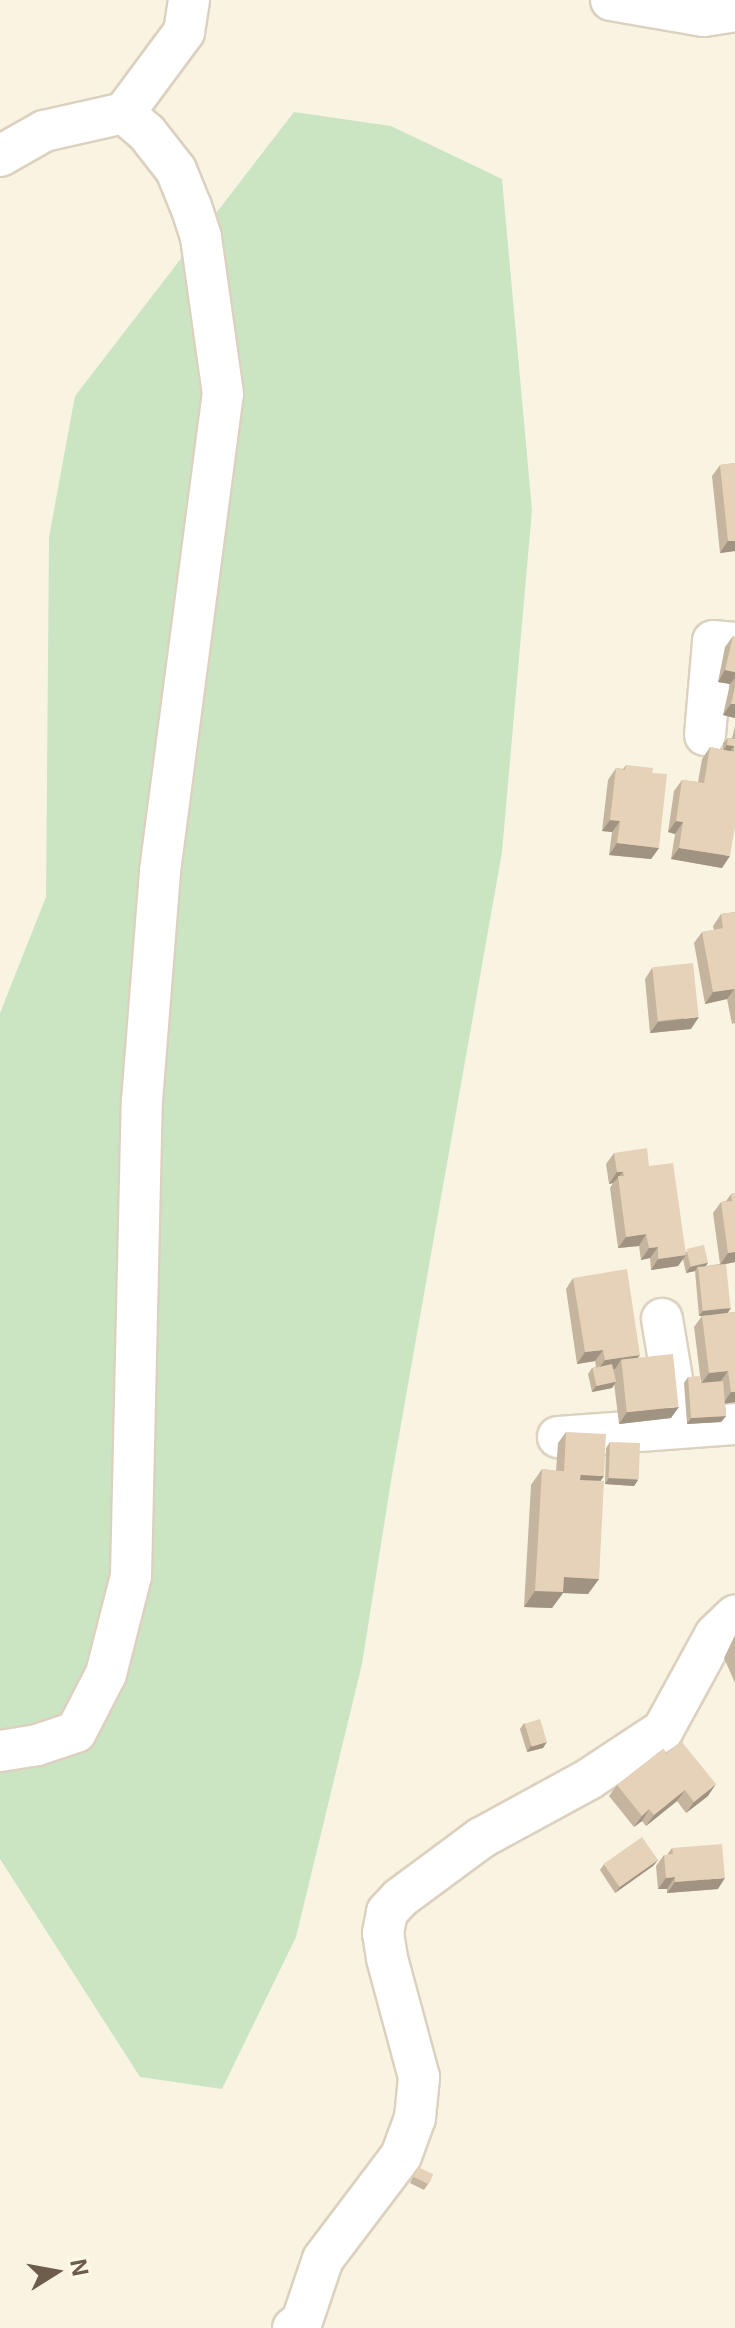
<!DOCTYPE html>
<style>
body{margin:0}
#map{position:relative;width:735px;height:2328px;overflow:hidden;background:#f9f4e2;font-family:Inter,sans-serif}
div>[style]{position:absolute}
.green>*{inset:0;background:#cbe5c3}
.roads{filter:drop-shadow(2px 0 #dcd1bf) drop-shadow(-2px 0 #dcd1bf) drop-shadow(0 2px #dcd1bf) drop-shadow(0 -2px #dcd1bf)}
.street>*{height:40px;margin:-20px;padding:0 20px;transform-origin:20px;border-radius:20px;background:#fff}
.wall>*{inset:0;background:#c6b59e}
.shaded-wall>*{inset:0;background:#a19381}
.building>*{inset:0;background:#e6d2b8;transform-origin:0 0}
span{translate:-50% -50%;white-space:nowrap;text-align:center;line-height:1.15;-webkit-text-stroke:6px #fdf8e8;paint-order:stroke}
.north{position:absolute;left:16px;top:2232px;width:80px;height:80px;-webkit-text-stroke:6px #fdf8e8;paint-order:stroke;rotate:79deg;font-size:22px;font-weight:700;line-height:32px;text-align:center;color:#6e5d4c}
.north::after{content:'';display:block;margin:auto;width:28px;height:36px;background:#6e5d4c;clip-path:polygon(50% 0,100% 100%,50% 72%,0 100%)}
</style>
<div id="map">
<div class="green">
<div style="clip-path:polygon(294px 112px,391px 126px,502px 179px,532px 510px,502px 852px,391px 1481px,362px 1664px,296px 1937px,222px 2089px,140px 2077px,0 1859px,0 1013px,46px 897px,49px 537px,75px 396px)"></div>
</div>
<div class="roads">
<div class="street">
<div style="left:611px;top:0;width:94px;rotate:9.8deg"></div>
<div style="left:704px;top:16px;width:31px;rotate:-9deg"></div>
<div style="left:0;top:156px;width:51px;rotate:-29.6deg"></div>
<div style="left:44px;top:131px;width:82px;rotate:-12.7deg"></div>
<div style="left:124px;top:113px;width:101px;rotate:-53.5deg"></div>
<div style="left:184px;top:32px;width:32px;rotate:-81deg"></div>
<div style="left:705px;top:735px;width:94px;rotate:-85.1deg"></div>
<div style="left:713px;top:641px;width:22px;rotate:5deg"></div>
<div style="left:662px;top:1319px;width:91px;rotate:80.5deg"></div>
<div style="left:558px;top:1437px;width:177px;rotate:-4.2deg"></div>
<div style="left:0;top:1751px;width:37px;rotate:-9deg"></div>
<div style="left:37px;top:1745px;width:41px;rotate:-18.4deg"></div>
<div style="left:76px;top:1732px;width:65px;rotate:-62.7deg"></div>
<div style="left:106px;top:1674px;width:101px;rotate:-75.7deg"></div>
<div style="left:131px;top:1576px;width:475px;rotate:-88.7deg"></div>
<div style="left:142px;top:1101px;width:231px;rotate:-85.5deg"></div>
<div style="left:160px;top:871px;width:481px;rotate:-82.5deg"></div>
<div style="left:223px;top:394px;width:159px;rotate:-98deg"></div>
<div style="left:201px;top:237px;width:32px;rotate:-108deg"></div>
<div style="left:191px;top:207px;width:40px;rotate:-112deg"></div>
<div style="left:176px;top:170px;width:47px;rotate:-128.1deg"></div>
<div style="left:147px;top:133px;width:30px;rotate:-139deg"></div>
<div style="left:293px;top:2328px;width:11px;rotate:-38deg"></div>
<div style="left:302px;top:2321px;width:65px;rotate:-71.3deg"></div>
<div style="left:323px;top:2259px;width:129px;rotate:-52.9deg"></div>
<div style="left:401px;top:2156px;width:40px;rotate:-69.8deg"></div>
<div style="left:415px;top:2118px;width:41px;rotate:-84.4deg"></div>
<div style="left:419px;top:2077px;width:123px;rotate:-105.1deg"></div>
<div style="left:387px;top:1958px;width:25px;rotate:-99deg"></div>
<div style="left:383px;top:1933px;width:21px;rotate:-79deg"></div>
<div style="left:387px;top:1912px;width:19px;rotate:-47deg"></div>
<div style="left:400px;top:1898px;width:101px;rotate:-36.5deg"></div>
<div style="left:481px;top:1838px;width:123px;rotate:-28.6deg"></div>
<div style="left:589px;top:1779px;width:89px;rotate:-33.5deg"></div>
<div style="left:663px;top:1730px;width:108px;rotate:-61.3deg"></div>
<div style="left:715px;top:1635px;width:28px;rotate:-44deg"></div>
</div>
</div>
<div class="wall">
<div style="clip-path:polygon(735px 463px,735px 551px,720px 553px,712px 476px,720px 465px)"></div>
<div style="clip-path:polygon(733px 636px,735px 637px,735px 718px,723px 715px,730px 684px,718px 682px,725px 647px)"></div>
<div style="clip-path:polygon(735px 726px,735px 826px,722px 868px,671px 859px,675px 834px,668px 832px,674px 791px,682px 780px,698px 782px,702px 759px,710px 747px,723px 750px,723px 743px,728px 738px,732px 738px)"></div>
<div style="clip-path:polygon(626px 765px,652px 773px,659px 848px,651px 859px,609px 855px,612px 832px,602px 831px,608px 780px,616px 768px,623px 769px)"></div>
<div style="clip-path:polygon(735px 912px,735px 1023px,732px 1024px,727px 999px,705px 1004px,694px 943px,702px 932px,714px 930px,713px 926px,721px 914px)"></div>
<div style="clip-path:polygon(652px 968px,691px 1029px,650px 1033px,645px 979px)"></div>
<div style="clip-path:polygon(614px 1153px,649px 1166px,685px 1251px,708px 1263px,706px 1266px,720px 1264px,713px 1213px,721px 1202px,726px 1201px,731px 1194px,735px 1193px,735px 1262px,726px 1264px,727px 1313px,735px 1312px,735px 1402px,725px 1403px,726px 1416px,721px 1422px,687px 1424px,684px 1383px,688px 1377px,701px 1383px,694px 1327px,702px 1316px,699px 1316px,695px 1271px,686px 1273px,683px 1259px,678px 1266px,651px 1270px,650px 1258px,641px 1260px,639px 1246px,618px 1248px,610px 1188px,613px 1183px,609px 1184px,606px 1164px)"></div>
<div style="clip-path:polygon(573px 1278px,638px 1358px,671px 1418px,619px 1424px,614px 1383px,612px 1388px,592px 1392px,588px 1374px,592px 1368px,596px 1367px,595px 1361px,577px 1364px,566px 1289px)"></div>
<div style="clip-path:polygon(566px 1432px,600px 1481px,599px 1579px,588px 1594px,563px 1593px,552px 1608px,524px 1607px,531px 1485px,542px 1469px,556px 1471px,558px 1443px)"></div>
<div style="clip-path:polygon(610px 1442px,638px 1480px,634px 1486px,605px 1484px,606px 1448px)"></div>
<div style="clip-path:polygon(735px 1635px,735px 1683px,724px 1658px)"></div>
<div style="clip-path:polygon(524px 1723px,543px 1748px,527px 1752px,520px 1729px)"></div>
<div style="clip-path:polygon(663px 1749px,708px 1796px,686px 1813px,677px 1801px,646px 1826px,642px 1821px,634px 1827px,609px 1796px,617px 1785px)"></div>
<div style="clip-path:polygon(672px 1848px,718px 1889px,667px 1893px,667px 1889px,658px 1889px,656px 1866px,664px 1855px,667px 1855px)"></div>
<div style="clip-path:polygon(658px 1860px,653px 1866px,615px 1893px,600px 1870px,604px 1864px)"></div>
<div style="clip-path:polygon(418px 2167px,428px 2184px,424px 2190px,410px 2183px)"></div>
</div>
<div class="shaded-wall">
<div style="clip-path:polygon(728px 541px,735px 541px,735px 551px,720px 553px)"></div>
<div style="clip-path:polygon(725px 670px,735px 672px,735px 678px,730px 684px,718px 682px)"></div>
<div style="clip-path:polygon(731px 704px,735px 704px,735px 718px,723px 715px)"></div>
<div style="clip-path:polygon(727px 745px,734px 746px,730px 752px,723px 751px)"></div>
<div style="clip-path:polygon(610px 820px,620px 821px,612px 832px,602px 831px)"></div>
<div style="clip-path:polygon(676px 821px,683px 822px,675px 834px,668px 832px)"></div>
<div style="clip-path:polygon(617px 843px,659px 848px,651px 859px,609px 855px)"></div>
<div style="clip-path:polygon(679px 848px,730px 856px,722px 868px,671px 859px)"></div>
<div style="clip-path:polygon(735px 988px,727px 999px,705px 1004px,713px 992px)"></div>
<div style="clip-path:polygon(699px 1017px,691px 1029px,650px 1033px,658px 1022px)"></div>
<div style="clip-path:polygon(617px 1172px,623px 1172px,613px 1183px,609px 1184px)"></div>
<div style="clip-path:polygon(646px 1234px,639px 1246px,618px 1248px,626px 1237px)"></div>
<div style="clip-path:polygon(658px 1247px,650px 1258px,641px 1260px,649px 1248px)"></div>
<div style="clip-path:polygon(735px 1252px,735px 1262px,720px 1265px,728px 1253px)"></div>
<div style="clip-path:polygon(686px 1255px,678px 1266px,651px 1270px,658px 1259px)"></div>
<div style="clip-path:polygon(708px 1263px,703px 1269px,698px 1266px,695px 1271px,686px 1273px,690px 1267px)"></div>
<div style="clip-path:polygon(731px 1308px,727px 1314px,699px 1316px,703px 1311px)"></div>
<div style="clip-path:polygon(603px 1350px,595px 1361px,577px 1364px,585px 1352px)"></div>
<div style="clip-path:polygon(640px 1355px,632px 1366px,621px 1360px,615px 1369px,597px 1371px,605px 1360px)"></div>
<div style="clip-path:polygon(728px 1371px,720px 1382px,701px 1384px,709px 1373px)"></div>
<div style="clip-path:polygon(616px 1382px,612px 1388px,592px 1392px,596px 1386px)"></div>
<div style="clip-path:polygon(731px 1392px,735px 1392px,735px 1402px,723px 1404px)"></div>
<div style="clip-path:polygon(679px 1407px,671px 1418px,619px 1424px,627px 1412px)"></div>
<div style="clip-path:polygon(726px 1416px,721px 1422px,687px 1424px,691px 1418px)"></div>
<div style="clip-path:polygon(564px 1474px,604px 1476px,596px 1488px)"></div>
<div style="clip-path:polygon(609px 1478px,638px 1480px,634px 1486px,605px 1484px)"></div>
<div style="clip-path:polygon(564px 1577px,599px 1579px,588px 1594px,563px 1593px,552px 1608px,524px 1607px,535px 1591px)"></div>
<div style="clip-path:polygon(547px 1742px,543px 1748px,527px 1752px,531px 1746px)"></div>
<div style="clip-path:polygon(716px 1784px,708px 1796px,686px 1813px,694px 1802px)"></div>
<div style="clip-path:polygon(685px 1790px,677px 1801px,646px 1826px,654px 1815px)"></div>
<div style="clip-path:polygon(649px 1809px,642px 1821px,634px 1827px,642px 1816px)"></div>
<div style="clip-path:polygon(658px 1860px,653px 1866px,615px 1893px,620px 1887px)"></div>
<div style="clip-path:polygon(675px 1877px,667px 1889px,658px 1889px,666px 1878px)"></div>
<div style="clip-path:polygon(725px 1878px,718px 1889px,667px 1893px,675px 1882px)"></div>
</div>
<div class="building">
<div style="clip-path:polygon(735px 463px,735px 541px,728px 541px,720px 465px)"></div>
<div style="clip-path:polygon(733px 636px,735px 637px,735px 672px,725px 670px)"></div>
<div style="clip-path:polygon(735px 687px,735px 704px,731px 704px)"></div>
<div style="clip-path:polygon(728px 738px,735px 739px,735px 752px,734px 752px,734px 746px,727px 745px)"></div>
<div style="clip-path:polygon(710px 747px,735px 752px,735px 826px,730px 856px,679px 848px,683px 822px,676px 821px,682px 780px,704px 783px)"></div>
<div style="clip-path:polygon(626px 765px,653px 768px,652px 773px,667px 774px,659px 848px,617px 843px,620px 821px,610px 820px,616px 768px,625px 770px)"></div>
<div style="clip-path:polygon(735px 912px,735px 989px,713px 992px,702px 932px,723px 928px,721px 914px)"></div>
<div style="left:693px;top:963px;width:54px;height:41px;rotate:84deg"></div>
<div style="clip-path:polygon(647px 1148px,649px 1166px,673px 1163px,686px 1255px,658px 1259px,658px 1247px,649px 1248px,646px 1234px,626px 1237px,618px 1176px,624px 1176px,623px 1172px,617px 1172px,614px 1153px)"></div>
<div style="clip-path:polygon(735px 1193px,735px 1252px,728px 1253px,721px 1202px,732px 1201px,731px 1194px)"></div>
<div style="left:704px;top:1245px;width:18px;height:18px;rotate:77deg"></div>
<div style="left:726px;top:1264px;width:44px;height:28px;rotate:84deg"></div>
<div style="clip-path:polygon(627px 1269px,640px 1355px,605px 1360px,603px 1350px,585px 1352px,573px 1278px)"></div>
<div style="clip-path:polygon(735px 1312px,735px 1392px,731px 1392px,728px 1371px,709px 1373px,702px 1316px)"></div>
<div style="left:673px;top:1354px;width:53px;height:52px;rotate:84deg"></div>
<div style="left:612px;top:1364px;width:18px;height:20px;rotate:77deg"></div>
<div style="clip-path:polygon(700px 1376px,700px 1383px,723px 1381px,726px 1416px,691px 1418px,688px 1377px)"></div>
<div style="clip-path:polygon(566px 1432px,606px 1434px,604px 1476px,581px 1475px,581px 1473px,564px 1472px)"></div>
<div style="left:610px;top:1442px;width:30px;height:36px;rotate:2deg"></div>
<div style="clip-path:polygon(542px 1469px,581px 1473px,580px 1480px,604px 1481px,599px 1579px,564px 1577px,563px 1592px,535px 1591px)"></div>
<div style="left:540px;top:1719px;width:24px;height:16px;rotate:73deg"></div>
<div style="clip-path:polygon(682px 1742px,716px 1784px,694px 1802px,685px 1790px,654px 1815px,649px 1809px,642px 1816px,617px 1785px,663px 1749px,667px 1754px)"></div>
<div style="left:642px;top:1837px;width:28px;height:47px;rotate:55deg"></div>
<div style="clip-path:polygon(722px 1844px,725px 1878px,675px 1882px,675px 1877px,666px 1878px,664px 1855px,673px 1854px,672px 1848px)"></div>
<div style="left:418px;top:2167px;width:17px;height:11px;rotate:25deg"></div>
</div>
<div class="north">N</div>
</div>
